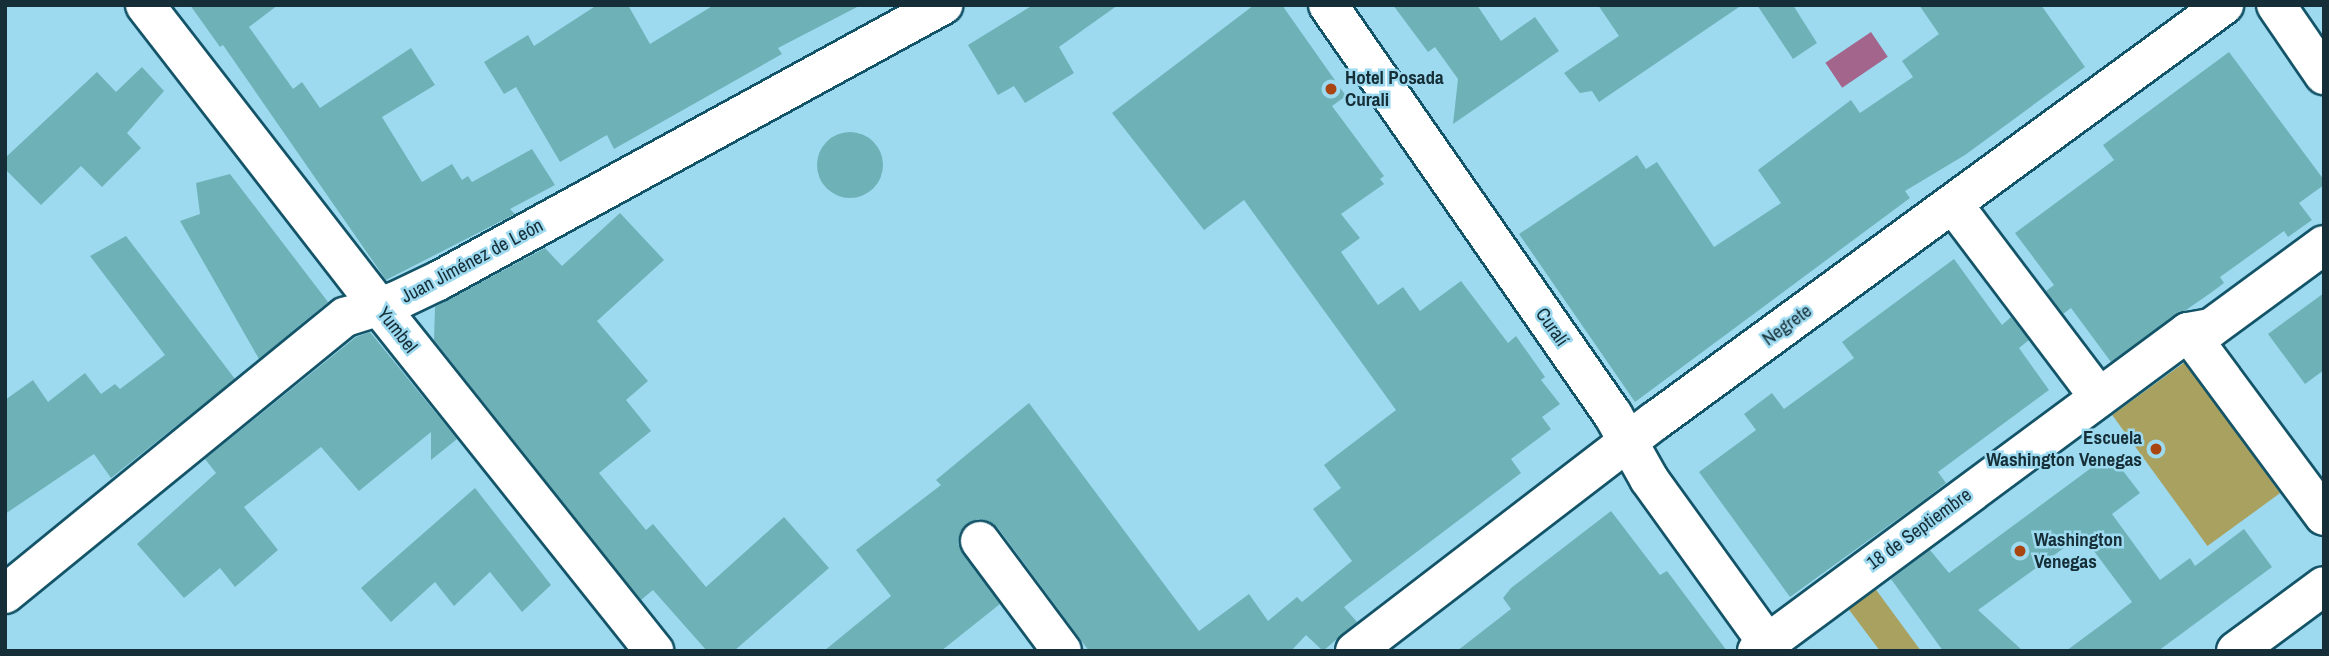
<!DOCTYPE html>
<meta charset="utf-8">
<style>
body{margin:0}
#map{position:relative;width:2329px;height:656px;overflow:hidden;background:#9ddaf0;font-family:"Archivo Narrow",sans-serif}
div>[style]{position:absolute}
.green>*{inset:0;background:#a8a160;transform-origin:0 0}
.water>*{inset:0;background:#a3658b;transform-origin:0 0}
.building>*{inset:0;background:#6eb2b8}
.round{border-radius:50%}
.roads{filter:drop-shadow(2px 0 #145468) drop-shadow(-2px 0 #145468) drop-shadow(0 2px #145468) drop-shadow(0 -2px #145468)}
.minor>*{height:38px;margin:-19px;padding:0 19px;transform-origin:19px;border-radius:19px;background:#fff}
.major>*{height:38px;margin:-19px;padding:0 19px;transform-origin:19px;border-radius:19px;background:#fff}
.dots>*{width:19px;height:19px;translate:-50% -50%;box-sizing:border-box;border:4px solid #9ddaf0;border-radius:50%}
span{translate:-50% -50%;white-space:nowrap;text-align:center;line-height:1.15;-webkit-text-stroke:5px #9ddaf0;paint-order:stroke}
.poi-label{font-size:19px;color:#152e37;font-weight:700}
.left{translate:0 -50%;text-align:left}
.right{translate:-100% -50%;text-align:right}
.street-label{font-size:19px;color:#152e37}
.frame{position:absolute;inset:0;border:7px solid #152e37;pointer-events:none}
</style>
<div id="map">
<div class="green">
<div style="left:2185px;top:362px;width:162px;height:90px;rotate:54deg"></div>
<div style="clip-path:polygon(1874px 587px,1921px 651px,1880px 651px,1847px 607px)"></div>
</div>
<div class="water">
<div style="left:1871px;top:32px;width:30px;height:55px;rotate:56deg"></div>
</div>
<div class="building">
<div style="clip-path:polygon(190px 5px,278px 5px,249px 27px,293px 89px,302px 82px,320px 108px,411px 48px,435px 85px,382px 117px,422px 182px,452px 164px,462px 180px,468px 176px,472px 182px,532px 149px,555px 185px,510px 209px,515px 214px,386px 280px,223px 45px,220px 47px)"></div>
<div style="clip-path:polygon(597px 5px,628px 5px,650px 44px,714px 5px,861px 5px,778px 48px,782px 54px,614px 149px,607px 135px,560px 162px,516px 87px,504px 94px,484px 62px,528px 35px,534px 46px)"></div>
<div style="clip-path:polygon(1033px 5px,1118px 5px,1059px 47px,1074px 73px,1025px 103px,1014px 86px,998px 95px,968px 45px)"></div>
<div style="clip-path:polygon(1254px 5px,1282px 5px,1346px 96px,1332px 106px,1384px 176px,1380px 179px,1384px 184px,1341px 214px,1360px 238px,1341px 252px,1378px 305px,1403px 287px,1420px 311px,1461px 281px,1508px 343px,1516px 336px,1545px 377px,1541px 380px,1560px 404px,1542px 417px,1551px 429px,1511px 459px,1521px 473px,1344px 607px,1357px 622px,1323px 651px,1306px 635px,1291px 651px,1089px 651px,998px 528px,978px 519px,960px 532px,958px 544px,1000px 604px,941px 651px,824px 651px,891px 596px,856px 550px,941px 485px,936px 480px,1029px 403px,1199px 631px,1249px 594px,1268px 621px,1297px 597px,1302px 602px,1352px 561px,1313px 509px,1341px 488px,1324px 465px,1396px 410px,1244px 200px,1204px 230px,1112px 113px)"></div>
<div style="clip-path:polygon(1393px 5px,1477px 5px,1501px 41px,1535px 17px,1559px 51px,1453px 124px,1458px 79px,1435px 47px,1428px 52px)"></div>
<div style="clip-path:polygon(1598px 5px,1742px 5px,1599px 102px,1592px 91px,1580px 93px,1564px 73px,1619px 36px)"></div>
<div style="clip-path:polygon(1757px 5px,1793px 5px,1817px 43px,1793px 59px)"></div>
<div style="clip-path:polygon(1919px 5px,2041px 5px,2085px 67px,1965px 155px,1905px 191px,1910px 198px,1635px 402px,1519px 234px,1637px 155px,1646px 169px,1657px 162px,1714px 247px,1781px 203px,1758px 170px,1851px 100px,1860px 113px,1913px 77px,1902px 61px,1939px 34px)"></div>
<div style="clip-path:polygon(2229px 52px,2324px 180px,2324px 185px,2299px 203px,2312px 220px,2288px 237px,2284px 231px,2220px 277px,2224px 283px,2212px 292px,2111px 362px,2071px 308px,2063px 314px,2046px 291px,2054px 285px,2015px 233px,2114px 160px,2103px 145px)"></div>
<div style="clip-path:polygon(142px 67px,164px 91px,127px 133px,141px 148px,102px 187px,81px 166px,41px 205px,5px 169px,5px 158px,97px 72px,116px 92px)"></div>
<div class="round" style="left:817px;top:132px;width:66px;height:66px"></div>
<div style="clip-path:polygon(230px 174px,328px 302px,259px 359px,180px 221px,200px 214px,196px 183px)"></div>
<div style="clip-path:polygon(620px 213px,664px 260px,597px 321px,648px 381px,626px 400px,651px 431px,599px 473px,646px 530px,653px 524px,706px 587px,784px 517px,829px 568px,734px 651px,707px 651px,653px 590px,641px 600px,434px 340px,435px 307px,545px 248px,562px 266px)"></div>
<div style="clip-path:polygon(126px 236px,235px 379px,111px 478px,94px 454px,5px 514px,5px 400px,33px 380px,48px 402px,85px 373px,101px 394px,115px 384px,120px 389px,165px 355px,90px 256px)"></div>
<div style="clip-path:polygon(1954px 259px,2002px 325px,2011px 317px,2029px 340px,2019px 348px,2049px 390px,1938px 472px,1946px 483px,1924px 500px,1790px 597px,1699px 472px,1756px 430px,1744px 414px,1772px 393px,1784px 409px,1854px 358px,1842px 342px)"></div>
<div style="clip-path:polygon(2324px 293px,2324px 370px,2305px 384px,2268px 334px)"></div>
<div style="clip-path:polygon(370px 332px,457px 439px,431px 460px,431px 432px,359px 491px,321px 447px,244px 507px,278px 550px,235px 587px,220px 568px,184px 598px,137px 544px,216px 473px,205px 459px,356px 337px)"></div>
<div style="clip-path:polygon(2110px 454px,2140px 493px,2112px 514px,2160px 580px,2190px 558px,2195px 566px,2244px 529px,2272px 567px,2158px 651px,2066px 651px,2132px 602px,2082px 535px,1978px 610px,2023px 651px,1943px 651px,1891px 579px,1930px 550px,1949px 573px)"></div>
<div style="clip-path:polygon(475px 488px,551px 585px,522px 612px,490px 572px,454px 606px,435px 582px,391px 622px,361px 588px)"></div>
<div style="clip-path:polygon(1611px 511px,1660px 575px,1667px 571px,1727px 651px,1457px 651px,1511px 609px,1503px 598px,1511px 588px)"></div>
</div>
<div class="roads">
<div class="minor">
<div style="left:145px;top:5px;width:380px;rotate:52.2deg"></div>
<div style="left:1328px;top:5px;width:499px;rotate:55.2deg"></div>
<div style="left:1613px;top:415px;width:73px;rotate:60.6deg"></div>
<div style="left:1649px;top:479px;width:212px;rotate:54.2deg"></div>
<div style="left:2276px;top:5px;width:85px;rotate:55.6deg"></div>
<div style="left:1953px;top:204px;width:242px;rotate:52.9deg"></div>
<div style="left:2188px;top:332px;width:229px;rotate:53.5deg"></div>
<div style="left:980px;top:541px;width:137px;rotate:53.3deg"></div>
<div style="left:1757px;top:651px;width:536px;rotate:-36.51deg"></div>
<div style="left:2188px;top:332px;width:23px;rotate:-10deg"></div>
<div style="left:2211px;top:328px;width:140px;rotate:-36.3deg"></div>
<div style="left:2236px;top:651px;width:109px;rotate:-36.5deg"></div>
</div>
<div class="major">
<div style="left:378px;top:305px;width:443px;rotate:51.4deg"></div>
<div style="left:5px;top:594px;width:439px;rotate:-39.2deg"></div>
<div style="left:345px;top:317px;width:53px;rotate:-17.4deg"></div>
<div style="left:396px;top:301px;width:47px;rotate:-25.5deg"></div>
<div style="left:438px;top:281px;width:576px;rotate:-28.66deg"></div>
<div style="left:1355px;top:651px;width:378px;rotate:-37.5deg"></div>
<div style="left:1655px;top:421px;width:705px;rotate:-36.17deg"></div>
</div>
</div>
<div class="dots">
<div style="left:1331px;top:89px;background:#a94511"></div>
<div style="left:2156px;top:449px;background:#a94511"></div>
<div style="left:2020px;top:551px;background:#a94511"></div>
</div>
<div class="poi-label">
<span class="left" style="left:1345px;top:89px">Hotel Posada<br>Curali</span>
<span class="right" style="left:2142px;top:449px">Escuela<br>Washington Venegas</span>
<span class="left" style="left:2034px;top:551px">Washington<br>Venegas</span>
</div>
<div class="street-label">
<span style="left:472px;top:261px;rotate:-28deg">Juan Jiménez de León</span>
<span style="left:1787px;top:325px;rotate:-36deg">Negrete</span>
<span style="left:1552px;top:327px;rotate:55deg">Curalí</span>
<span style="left:397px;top:330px;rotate:52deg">Yumbel</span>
<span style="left:1919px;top:529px;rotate:-36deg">18 de Septiembre</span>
</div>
<div class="frame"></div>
</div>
